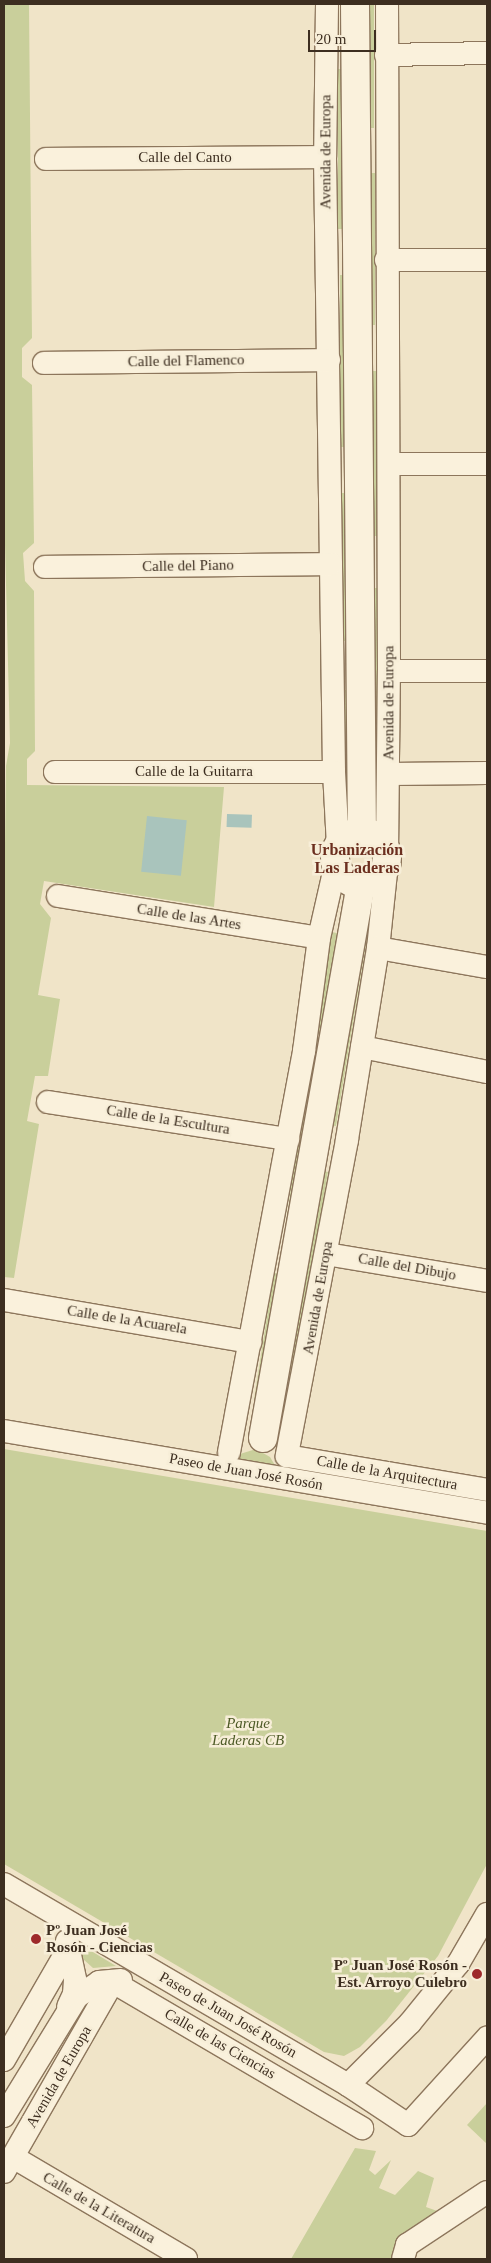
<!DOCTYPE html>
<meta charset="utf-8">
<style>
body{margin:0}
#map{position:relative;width:491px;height:2263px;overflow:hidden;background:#f0e4c8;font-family:"Times New Roman",serif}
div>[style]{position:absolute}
.green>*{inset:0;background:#c9cf9b;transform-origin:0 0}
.water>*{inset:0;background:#a9c4bc;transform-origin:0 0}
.roads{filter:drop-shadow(1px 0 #8d765c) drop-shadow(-1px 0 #8d765c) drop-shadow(0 1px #8d765c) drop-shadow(0 -1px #8d765c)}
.minor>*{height:22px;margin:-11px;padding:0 11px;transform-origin:11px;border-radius:11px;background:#faf1dc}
.tertiary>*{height:28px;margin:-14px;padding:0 14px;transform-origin:14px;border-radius:14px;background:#faf1dc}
.tertiary>.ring{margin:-14px;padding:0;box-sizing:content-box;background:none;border:28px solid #faf1dc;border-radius:50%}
.dots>*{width:14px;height:14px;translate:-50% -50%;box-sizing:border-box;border:2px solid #f7eed8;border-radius:50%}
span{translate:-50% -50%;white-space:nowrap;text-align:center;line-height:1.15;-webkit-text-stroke:5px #f7eed8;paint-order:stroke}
.street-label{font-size:15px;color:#3d2e20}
.park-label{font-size:15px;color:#4d5a26;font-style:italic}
.poi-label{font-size:15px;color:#3d2e20;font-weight:700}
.left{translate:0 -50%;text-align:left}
.right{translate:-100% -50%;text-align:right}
.neighbourhood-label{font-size:16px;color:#6b2e1e;font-weight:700}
.frame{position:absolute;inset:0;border:5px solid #3d2e20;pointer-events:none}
.scale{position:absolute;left:308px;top:30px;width:68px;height:22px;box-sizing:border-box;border:2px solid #3d2e20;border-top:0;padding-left:6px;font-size:15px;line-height:18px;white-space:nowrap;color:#3d2e20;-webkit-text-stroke:4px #f7eed8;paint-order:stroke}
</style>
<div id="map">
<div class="green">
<div style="clip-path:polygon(4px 4px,29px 4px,32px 338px,22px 348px,22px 377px,32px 385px,34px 543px,23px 553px,25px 581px,34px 591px,35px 751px,27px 759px,27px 785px,224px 787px,214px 907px,44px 881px,40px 904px,51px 918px,38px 995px,60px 999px,48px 1076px,35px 1076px,27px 1121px,39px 1124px,14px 1278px,4px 1277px,4px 923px,6px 766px,10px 743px,4px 505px)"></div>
<div style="clip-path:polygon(368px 4px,374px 4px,374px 128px,369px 128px)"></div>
<div style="left:338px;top:69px;width:6px;height:160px"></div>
<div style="left:369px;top:173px;width:6px;height:152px"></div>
<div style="clip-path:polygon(340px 275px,345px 275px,346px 447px,340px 447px)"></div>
<div style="left:370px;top:371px;width:7px;height:165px"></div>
<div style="left:340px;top:493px;width:7px;height:148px"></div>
<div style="left:371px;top:588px;width:7px;height:192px"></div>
<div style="left:342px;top:690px;width:7px;height:89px"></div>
<div style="left:331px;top:932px;width:6px;height:100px;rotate:9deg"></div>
<div style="clip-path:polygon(361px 937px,367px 938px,336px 1126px,329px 1125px)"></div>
<div style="left:309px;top:1060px;width:7px;height:168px;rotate:8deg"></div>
<div style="left:322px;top:1171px;width:6px;height:234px;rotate:9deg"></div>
<div style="left:274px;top:1273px;width:6px;height:128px;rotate:9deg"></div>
<div style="clip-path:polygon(4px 1449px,487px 1531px,487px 1864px,438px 1956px,386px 2021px,360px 2047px,344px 2056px,324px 2052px,4px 1864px)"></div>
<div style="clip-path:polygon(256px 1449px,270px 1457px,276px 1467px,236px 1460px,240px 1454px)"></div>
<div style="clip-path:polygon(78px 1943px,116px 1966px,93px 1968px,82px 1958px)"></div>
<div style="clip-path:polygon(487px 2103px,487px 2144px,467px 2125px)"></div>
<div style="clip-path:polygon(355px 2148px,376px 2151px,369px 2170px,375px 2175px,391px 2160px,379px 2188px,395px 2195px,418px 2171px,434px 2178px,426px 2207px,440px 2212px,394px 2259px,291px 2259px)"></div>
</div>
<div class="water">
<div style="left:227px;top:814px;width:25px;height:13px;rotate:2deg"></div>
<div style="left:147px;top:816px;width:40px;height:56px;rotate:6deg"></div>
</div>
<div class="roads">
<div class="minor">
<div style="left:327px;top:4px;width:153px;rotate:90.7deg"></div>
<div style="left:325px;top:157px;width:615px;rotate:89.16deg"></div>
<div style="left:334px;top:772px;width:75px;rotate:86.9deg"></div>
<div style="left:386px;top:55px;width:101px;rotate:-1.1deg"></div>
<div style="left:46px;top:159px;width:279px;rotate:-0.4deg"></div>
<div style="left:386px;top:260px;width:101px"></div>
<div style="left:44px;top:363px;width:285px;rotate:-0.6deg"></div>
<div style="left:389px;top:464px;width:98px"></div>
<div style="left:45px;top:567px;width:286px;rotate:-0.6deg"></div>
<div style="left:389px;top:671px;width:98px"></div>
<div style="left:55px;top:772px;width:279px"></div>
<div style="left:389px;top:774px;width:98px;rotate:-0.6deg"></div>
<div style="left:387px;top:855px;width:184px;rotate:-89.4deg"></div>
<div style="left:389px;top:671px;width:667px;rotate:-90.17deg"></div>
<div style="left:387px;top:863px;width:85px;rotate:96deg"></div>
<div style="left:378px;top:948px;width:194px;rotate:99.2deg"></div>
<div style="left:347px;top:1140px;width:322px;rotate:100.8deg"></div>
<div style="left:287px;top:1456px;width:203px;rotate:9.6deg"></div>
<div style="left:58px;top:896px;width:264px;rotate:9.1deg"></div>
<div style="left:378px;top:948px;width:111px;rotate:9.9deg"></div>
<div style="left:362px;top:1047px;width:127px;rotate:11.3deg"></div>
<div style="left:48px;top:1102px;width:243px;rotate:8.8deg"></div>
<div style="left:326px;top:1254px;width:163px;rotate:9.5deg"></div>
<div style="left:4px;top:1300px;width:250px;rotate:9.7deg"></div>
<div style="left:4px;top:1431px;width:490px;rotate:9.6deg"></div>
<div style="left:229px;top:1452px;width:408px;rotate:-79.4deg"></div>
<div style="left:304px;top:1051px;width:114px;rotate:-82.4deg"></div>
<div style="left:319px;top:938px;width:77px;rotate:-77.2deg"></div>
<div style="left:4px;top:1884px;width:398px;rotate:30.3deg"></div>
<div style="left:348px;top:2085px;width:72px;rotate:33.7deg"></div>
<div style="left:408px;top:2125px;width:118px;rotate:-47.8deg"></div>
<div style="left:67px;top:1941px;width:40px;rotate:78deg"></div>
<div style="left:75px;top:1980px;width:14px;rotate:94deg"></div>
<div style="left:74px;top:1994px;width:14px;rotate:115deg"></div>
<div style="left:4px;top:2060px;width:128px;rotate:-60deg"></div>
<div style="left:348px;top:2085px;width:88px;rotate:-45deg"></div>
<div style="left:410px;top:2023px;width:76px;rotate:-50.9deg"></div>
<div style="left:458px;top:1964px;width:58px;rotate:-59.9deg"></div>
<div style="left:4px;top:2116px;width:140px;rotate:-58.5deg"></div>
<div style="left:77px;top:1997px;width:27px;rotate:-34deg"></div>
<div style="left:99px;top:1982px;width:22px;rotate:-5deg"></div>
<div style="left:13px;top:2157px;width:201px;rotate:30.5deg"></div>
<div style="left:4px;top:2172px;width:219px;rotate:-60.2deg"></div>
<div style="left:113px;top:1982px;width:289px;rotate:30.4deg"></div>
<div style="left:403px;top:2259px;width:15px;rotate:-74deg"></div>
<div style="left:407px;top:2245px;width:96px;rotate:-33.5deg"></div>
</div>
<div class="tertiary">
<div style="left:355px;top:4px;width:829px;rotate:89.52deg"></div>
<div class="ring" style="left:335px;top:832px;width:24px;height:24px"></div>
<div style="left:263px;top:1438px;width:563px;rotate:-79.97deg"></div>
</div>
</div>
<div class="dots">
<div style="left:36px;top:1939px;background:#9e2a2b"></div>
<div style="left:477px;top:1974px;background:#9e2a2b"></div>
</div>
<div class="street-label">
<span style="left:326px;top:152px;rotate:-90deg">Avenida de Europa</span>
<span style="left:185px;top:158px">Calle del Canto</span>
<span style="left:186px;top:361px;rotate:-1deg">Calle del Flamenco</span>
<span style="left:188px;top:566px;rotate:-1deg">Calle del Piano</span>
<span style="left:389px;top:703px;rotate:-90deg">Avenida de Europa</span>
<span style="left:194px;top:772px">Calle de la Guitarra</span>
<span style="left:189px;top:917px;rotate:9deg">Calle de las Artes</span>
<span style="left:168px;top:1120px;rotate:9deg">Calle de la Escultura</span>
<span style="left:407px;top:1267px;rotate:10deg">Calle del Dibujo</span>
<span style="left:318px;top:1298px;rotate:-80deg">Avenida de Europa</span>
<span style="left:127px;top:1320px;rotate:9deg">Calle de la Acuarela</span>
<span style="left:246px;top:1472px;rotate:10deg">Paseo de Juan José Rosón</span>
<span style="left:387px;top:1473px;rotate:10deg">Calle de la Arquitectura</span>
<span style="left:228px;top:2015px;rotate:30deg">Paseo de Juan José Rosón</span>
<span style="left:220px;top:2044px;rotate:30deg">Calle de las Ciencias</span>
<span style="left:59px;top:2077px;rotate:-60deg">Avenida de Europa</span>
<span style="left:99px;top:2208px;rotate:30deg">Calle de la Literatura</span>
</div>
<div class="park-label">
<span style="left:248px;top:1732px">Parque<br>Laderas CB</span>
</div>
<div class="poi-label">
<span class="left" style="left:46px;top:1939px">Pº Juan José<br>Rosón - Ciencias</span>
<span class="right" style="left:467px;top:1974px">Pº Juan José Rosón -<br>Est. Arroyo Culebro</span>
</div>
<div class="neighbourhood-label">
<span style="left:357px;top:859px">Urbanización<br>Las Laderas</span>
</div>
<div class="frame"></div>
<div class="scale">20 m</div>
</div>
